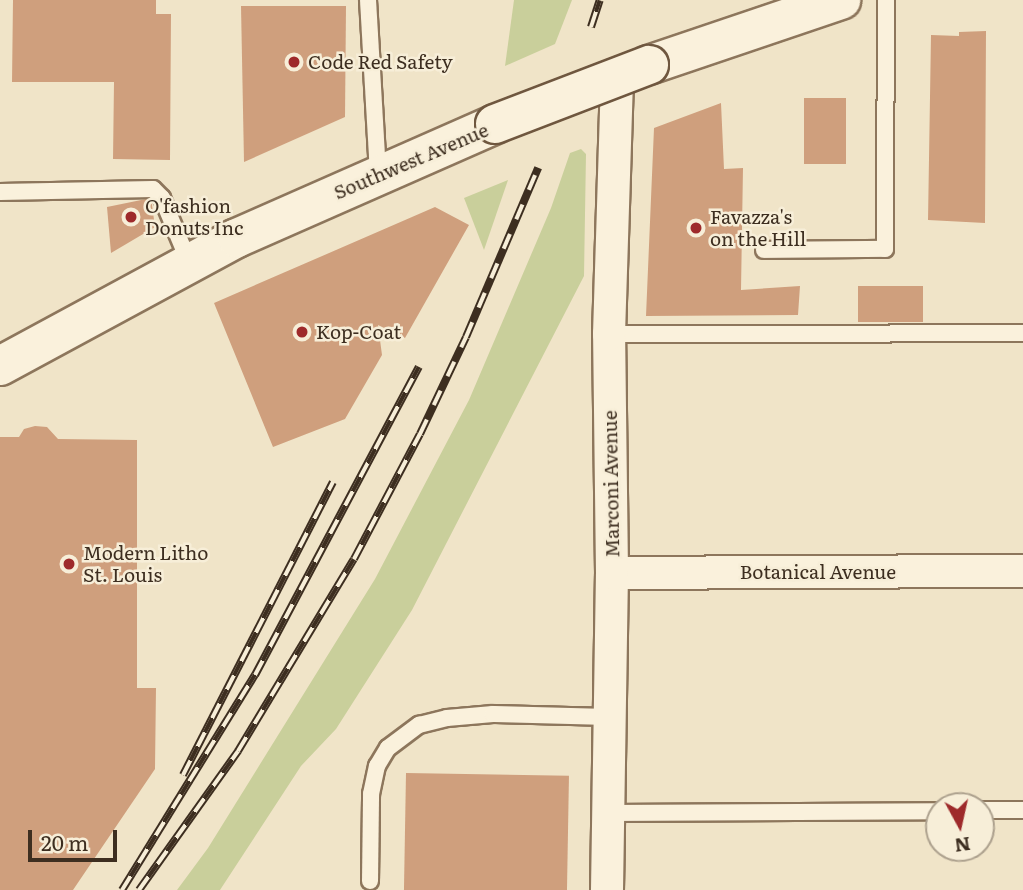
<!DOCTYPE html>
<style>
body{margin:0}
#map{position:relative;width:1023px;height:890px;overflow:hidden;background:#f0e4c8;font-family:Literata,serif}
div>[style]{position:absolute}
.green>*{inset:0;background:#c9cf9b}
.building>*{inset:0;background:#cf9f7d;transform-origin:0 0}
.roads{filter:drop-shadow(2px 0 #8d765c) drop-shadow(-2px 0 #8d765c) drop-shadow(0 2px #8d765c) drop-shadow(0 -2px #8d765c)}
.lane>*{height:16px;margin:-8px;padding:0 8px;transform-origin:8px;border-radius:8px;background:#faf1dc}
.street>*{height:32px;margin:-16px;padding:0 16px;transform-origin:16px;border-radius:16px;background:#faf1dc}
.secondary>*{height:38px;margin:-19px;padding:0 19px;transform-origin:19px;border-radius:19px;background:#faf1dc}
.rail>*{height:8px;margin-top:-4px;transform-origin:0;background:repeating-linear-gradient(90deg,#f7eed8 0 16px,#3d2e20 0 32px);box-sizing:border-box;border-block:2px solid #3d2e20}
.bridges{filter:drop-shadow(2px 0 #6f573f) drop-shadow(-2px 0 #6f573f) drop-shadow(0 2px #6f573f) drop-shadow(0 -2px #6f573f)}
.secondary-bridge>*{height:38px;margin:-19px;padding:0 19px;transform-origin:19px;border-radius:19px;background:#faf1dc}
.dots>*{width:19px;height:19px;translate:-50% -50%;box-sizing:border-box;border:4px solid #f7eed8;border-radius:50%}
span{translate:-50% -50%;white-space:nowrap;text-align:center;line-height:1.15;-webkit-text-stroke:5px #f7eed8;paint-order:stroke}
.poi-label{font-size:19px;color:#3d2e20}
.left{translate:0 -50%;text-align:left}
.street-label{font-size:19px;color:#3d2e20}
.north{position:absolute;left:925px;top:792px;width:70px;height:70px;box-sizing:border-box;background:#f7eed8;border:2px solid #ada18e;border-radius:50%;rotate:172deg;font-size:19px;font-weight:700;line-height:28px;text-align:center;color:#3d2e20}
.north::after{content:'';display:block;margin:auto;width:24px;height:32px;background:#9e2a2b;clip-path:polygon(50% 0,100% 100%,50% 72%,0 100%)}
.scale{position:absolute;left:28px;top:830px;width:89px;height:32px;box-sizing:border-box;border:4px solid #3d2e20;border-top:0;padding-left:9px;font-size:21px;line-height:24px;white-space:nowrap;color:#3d2e20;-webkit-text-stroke:5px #f7eed8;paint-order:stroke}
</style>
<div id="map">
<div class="green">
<div style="clip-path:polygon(514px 0,572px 0,555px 44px,505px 66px)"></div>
<div style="clip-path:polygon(581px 149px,586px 154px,584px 276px,412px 610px,336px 729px,301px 766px,220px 890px,177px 890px,208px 848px,375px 579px,469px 400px,551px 208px,570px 153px)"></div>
<div style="clip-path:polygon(508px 180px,484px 250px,464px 198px)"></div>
</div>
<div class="building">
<div style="clip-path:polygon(13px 0,156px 0,156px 14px,171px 14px,170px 160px,113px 159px,114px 82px,12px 82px)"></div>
<div style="clip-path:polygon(241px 6px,346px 6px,345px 117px,244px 162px)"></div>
<div style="clip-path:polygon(986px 31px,985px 223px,928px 220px,931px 35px,959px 36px,959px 32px)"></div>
<div style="left:804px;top:98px;width:42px;height:66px"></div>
<div style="clip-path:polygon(721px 103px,724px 169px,743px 168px,741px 290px,800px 286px,798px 315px,646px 316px,654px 128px)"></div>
<div style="clip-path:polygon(151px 198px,155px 227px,111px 253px,107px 207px)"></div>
<div style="clip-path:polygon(435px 207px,469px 225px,405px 338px,378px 325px,382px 355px,345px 419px,273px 447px,214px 303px)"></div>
<div style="left:858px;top:286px;width:65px;height:36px"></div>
<div style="clip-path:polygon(35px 426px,47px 427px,58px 439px,137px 440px,137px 688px,156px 688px,155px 769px,73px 890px,0 890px,0 437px,19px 437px,24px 429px)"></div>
<div style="left:406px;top:773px;width:163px;height:117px;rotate:1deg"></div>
</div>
<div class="roads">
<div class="lane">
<div style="left:368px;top:0;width:174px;rotate:86.7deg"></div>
<div style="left:0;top:192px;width:153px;rotate:-1.1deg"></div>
<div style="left:153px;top:189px;width:13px;rotate:45deg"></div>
<div style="left:162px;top:198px;width:69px;rotate:67.1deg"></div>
<div style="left:764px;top:250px;width:121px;rotate:-0.5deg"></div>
<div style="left:885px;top:249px;width:249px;rotate:-89.8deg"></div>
<div style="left:609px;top:334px;width:414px;rotate:-0.1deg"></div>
<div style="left:981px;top:810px;width:42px"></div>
<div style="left:608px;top:813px;width:331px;rotate:-0.3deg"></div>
<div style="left:370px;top:881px;width:87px;rotate:-89.3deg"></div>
<div style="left:371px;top:794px;width:29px;rotate:-78deg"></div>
<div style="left:377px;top:766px;width:21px;rotate:-59deg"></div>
<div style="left:388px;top:748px;width:39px;rotate:-37deg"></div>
<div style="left:419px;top:725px;width:29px;rotate:-14deg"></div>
<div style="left:447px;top:718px;width:46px;rotate:-5deg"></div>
<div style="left:493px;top:714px;width:117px;rotate:1.5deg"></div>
</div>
<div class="street">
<div style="left:612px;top:573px;width:411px;rotate:-0.3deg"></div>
<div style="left:607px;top:890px;width:317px;rotate:-89.1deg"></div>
<div style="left:612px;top:573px;width:239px;rotate:-90.7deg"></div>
<div style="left:609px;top:334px;width:257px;rotate:-88.2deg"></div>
</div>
<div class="secondary">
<div style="left:649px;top:65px;width:203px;rotate:-18.7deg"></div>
<div style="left:0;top:366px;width:269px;rotate:-28.4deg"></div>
<div style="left:237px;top:238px;width:282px;rotate:-23.8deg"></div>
</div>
</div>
<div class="rail">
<div style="left:591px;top:27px;width:28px;rotate:-72deg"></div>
<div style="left:183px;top:775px;width:329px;rotate:-62.9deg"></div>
<div style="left:122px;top:890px;width:253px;rotate:-58.3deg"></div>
<div style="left:255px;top:675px;width:349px;rotate:-62deg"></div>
<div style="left:139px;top:890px;width:171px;rotate:-54.5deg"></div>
<div style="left:238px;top:751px;width:224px;rotate:-58.9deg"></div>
<div style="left:354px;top:559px;width:141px;rotate:-62.2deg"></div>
<div style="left:420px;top:434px;width:107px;rotate:-64.6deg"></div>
<div style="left:466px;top:337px;width:184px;rotate:-66.9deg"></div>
</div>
<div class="bridges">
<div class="secondary-bridge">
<div style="left:495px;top:124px;width:165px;rotate:-21deg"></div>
</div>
</div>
<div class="dots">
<div style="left:294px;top:62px;background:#9e2a2b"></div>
<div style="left:131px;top:217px;background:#9e2a2b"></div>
<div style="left:696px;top:228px;background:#9e2a2b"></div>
<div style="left:302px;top:332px;background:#9e2a2b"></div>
<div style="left:69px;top:564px;background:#9e2a2b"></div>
</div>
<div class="poi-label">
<span class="left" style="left:308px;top:62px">Code Red Safety</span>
<span class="left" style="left:145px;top:217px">O'fashion<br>Donuts Inc</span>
<span class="left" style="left:710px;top:228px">Favazza's<br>on the Hill</span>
<span class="left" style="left:316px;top:332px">Kop-Coat</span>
<span class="left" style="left:83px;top:564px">Modern Litho<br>St. Louis</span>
</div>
<div class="street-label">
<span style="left:411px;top:161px;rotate:-23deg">Southwest Avenue</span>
<span style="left:611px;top:484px;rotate:-91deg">Marconi Avenue</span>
<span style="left:818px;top:572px">Botanical Avenue</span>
</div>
<div class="north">N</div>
<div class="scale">20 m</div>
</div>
